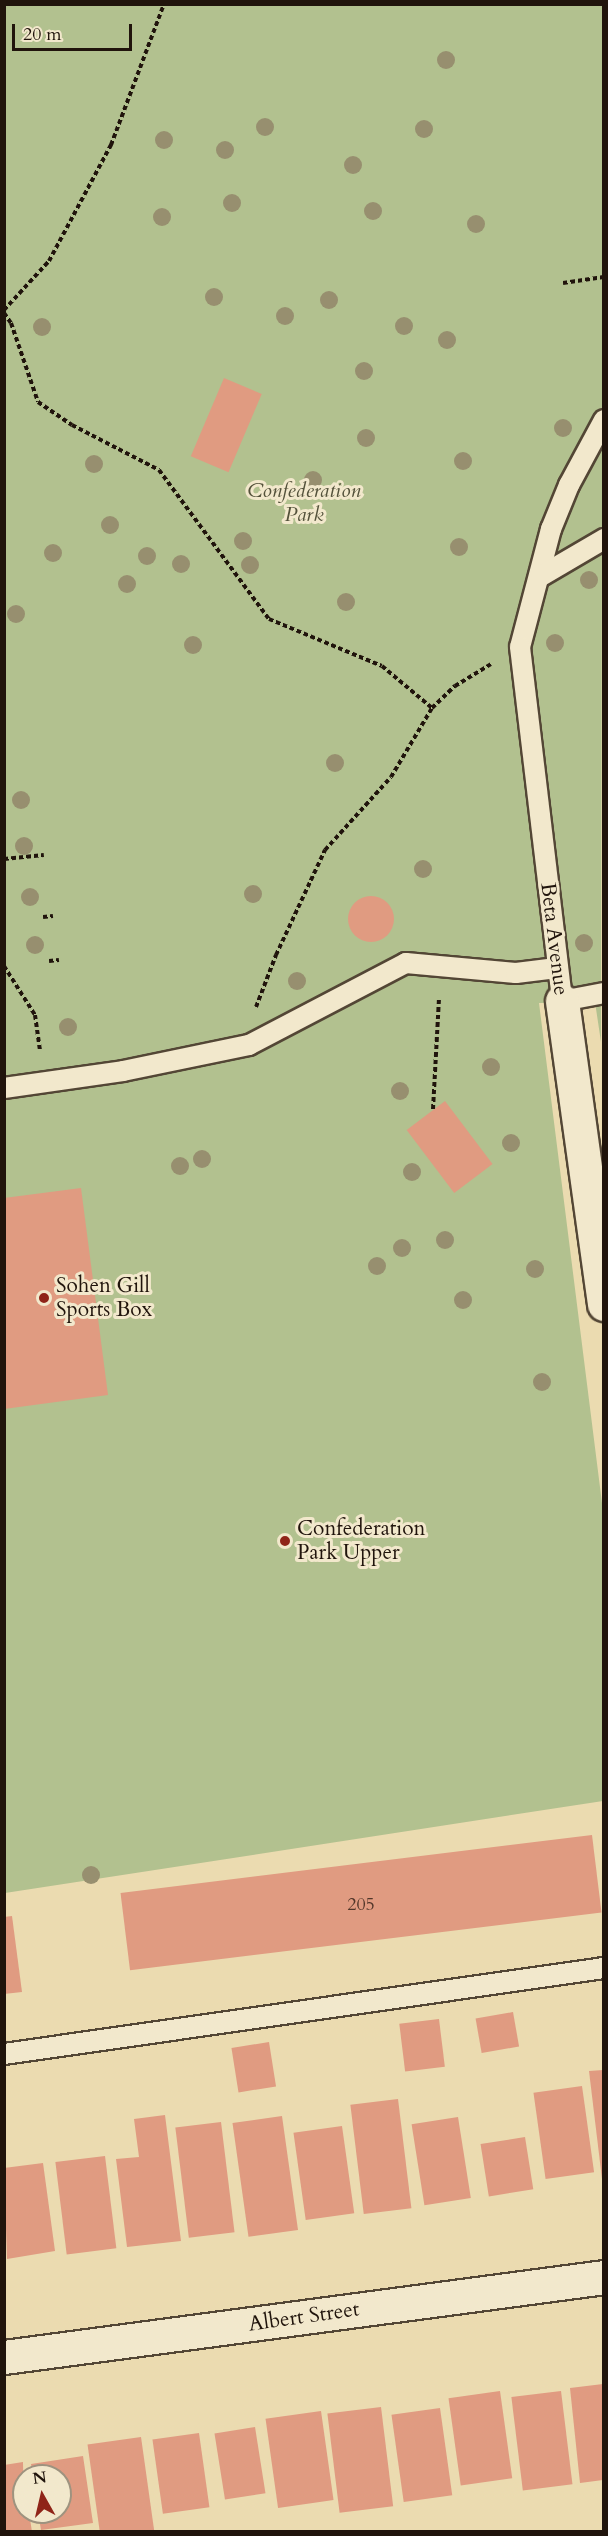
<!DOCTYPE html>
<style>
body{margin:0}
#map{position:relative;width:608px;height:2536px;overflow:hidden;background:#ebdbb0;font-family:Cardo,serif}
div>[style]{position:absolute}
.green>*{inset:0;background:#b2c18f}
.building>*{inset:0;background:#e09b81;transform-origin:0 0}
.round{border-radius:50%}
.path>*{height:4px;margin-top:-2px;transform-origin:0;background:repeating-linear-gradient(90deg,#20140c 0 4.5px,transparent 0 7.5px)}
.roads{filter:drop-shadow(2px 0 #534635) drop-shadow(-2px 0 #534635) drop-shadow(0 2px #534635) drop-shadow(0 -2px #534635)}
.lane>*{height:20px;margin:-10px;padding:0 10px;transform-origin:10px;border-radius:10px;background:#f2e8cc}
.street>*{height:33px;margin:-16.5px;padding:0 16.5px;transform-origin:16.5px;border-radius:16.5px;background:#f2e8cc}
.secondary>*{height:33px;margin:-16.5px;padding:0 16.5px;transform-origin:16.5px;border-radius:16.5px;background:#f2e8cc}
.trees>*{width:18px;height:18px;margin:-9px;border-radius:50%;background:#978f6f}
.dots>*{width:16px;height:16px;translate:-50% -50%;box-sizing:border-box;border:3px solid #f2e8cc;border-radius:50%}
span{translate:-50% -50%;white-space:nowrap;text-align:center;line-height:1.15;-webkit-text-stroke:6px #f2e8cc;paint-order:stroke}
.number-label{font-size:18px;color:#503629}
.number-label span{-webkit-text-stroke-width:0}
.park-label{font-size:21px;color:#53513a;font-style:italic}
.street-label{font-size:21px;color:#20140c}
.poi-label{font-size:21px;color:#20140c}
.left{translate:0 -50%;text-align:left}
.frame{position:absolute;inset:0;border:6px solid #20140c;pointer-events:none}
.north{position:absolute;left:12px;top:2464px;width:60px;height:60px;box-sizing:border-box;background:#f2e8cc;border:2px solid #9e937f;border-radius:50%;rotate:352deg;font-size:16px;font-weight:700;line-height:24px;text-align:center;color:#20140c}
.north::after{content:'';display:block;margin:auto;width:21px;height:27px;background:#8f2418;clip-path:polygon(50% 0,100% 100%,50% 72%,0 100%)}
.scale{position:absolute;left:12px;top:24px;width:120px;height:27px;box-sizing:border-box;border:3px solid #20140c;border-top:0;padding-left:8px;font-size:18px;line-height:21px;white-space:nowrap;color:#20140c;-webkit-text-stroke:4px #f2e8cc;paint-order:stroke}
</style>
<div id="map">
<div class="green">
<div style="clip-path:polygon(5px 5px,603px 5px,601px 1042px,595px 1002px,539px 1003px,603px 1511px,603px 1801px,5px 1893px)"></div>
</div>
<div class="building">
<div style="left:224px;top:378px;width:41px;height:85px;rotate:23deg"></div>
<div class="round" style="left:348px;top:896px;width:46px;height:46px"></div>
<div style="left:445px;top:1101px;width:79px;height:48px;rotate:53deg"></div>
<div style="clip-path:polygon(81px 1188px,108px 1395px,4px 1409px,4px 1198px)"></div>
<div style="left:592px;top:1835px;width:78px;height:475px;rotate:83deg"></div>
<div style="clip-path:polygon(12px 1916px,22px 1992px,4px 1994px,4px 1917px)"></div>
<div style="left:513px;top:2012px;width:35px;height:38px;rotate:80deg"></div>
<div style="left:439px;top:2019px;width:48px;height:40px;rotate:83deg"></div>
<div style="left:269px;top:2042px;width:45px;height:38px;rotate:81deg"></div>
<div style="clip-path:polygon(603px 2070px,603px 2179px,602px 2179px,589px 2071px)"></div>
<div style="left:582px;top:2086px;width:87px;height:49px;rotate:82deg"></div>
<div style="left:398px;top:2099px;width:110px;height:48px;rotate:83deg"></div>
<div style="clip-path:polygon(165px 2115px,181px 2241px,127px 2247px,116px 2159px,139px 2157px,134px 2119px)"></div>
<div style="left:282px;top:2116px;width:115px;height:50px;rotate:82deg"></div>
<div style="left:458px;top:2117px;width:82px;height:47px;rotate:81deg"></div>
<div style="left:221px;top:2122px;width:111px;height:46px;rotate:83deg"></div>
<div style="left:342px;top:2126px;width:88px;height:49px;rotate:82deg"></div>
<div style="left:525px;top:2137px;width:53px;height:45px;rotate:81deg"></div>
<div style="left:105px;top:2156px;width:93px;height:50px;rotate:83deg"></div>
<div style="clip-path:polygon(43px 2163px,55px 2251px,7px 2259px,4px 2168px)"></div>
<div style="clip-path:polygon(603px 2384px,603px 2480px,580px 2483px,570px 2388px)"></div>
<div style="left:500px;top:2391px;width:88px;height:52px;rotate:82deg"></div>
<div style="left:561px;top:2391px;width:94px;height:50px;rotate:83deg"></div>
<div style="left:381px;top:2407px;width:100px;height:54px;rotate:83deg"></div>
<div style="left:440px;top:2408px;width:88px;height:49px;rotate:82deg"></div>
<div style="left:321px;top:2411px;width:90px;height:56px;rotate:82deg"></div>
<div style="left:255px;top:2427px;width:67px;height:41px;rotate:81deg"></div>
<div style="left:199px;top:2433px;width:75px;height:47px;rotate:82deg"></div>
<div style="left:141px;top:2437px;width:95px;height:54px;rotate:82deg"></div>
<div style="clip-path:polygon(83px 2456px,93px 2523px,41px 2530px,38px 2512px,60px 2512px,60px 2476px,33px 2476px,31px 2464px)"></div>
<div style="clip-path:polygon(23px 2462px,24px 2512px,29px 2512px,32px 2532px,4px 2532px,4px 2465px)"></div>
</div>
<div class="path">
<div style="left:563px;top:283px;width:41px;rotate:-8.3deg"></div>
<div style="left:4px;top:310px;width:67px;rotate:-47.4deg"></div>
<div style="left:49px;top:261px;width:132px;rotate:-61.9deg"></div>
<div style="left:111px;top:145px;width:151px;rotate:-69.4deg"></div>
<div style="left:4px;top:313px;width:12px;rotate:55deg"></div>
<div style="left:11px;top:323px;width:83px;rotate:71.1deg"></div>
<div style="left:38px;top:402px;width:41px;rotate:34.1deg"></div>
<div style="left:72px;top:425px;width:98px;rotate:27.3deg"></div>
<div style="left:159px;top:470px;width:185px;rotate:53.6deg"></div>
<div style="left:269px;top:619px;width:122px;rotate:22.6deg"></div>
<div style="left:382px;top:666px;width:65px;rotate:40deg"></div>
<div style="left:4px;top:859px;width:40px;rotate:-5.7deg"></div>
<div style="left:43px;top:917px;width:10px;rotate:-6deg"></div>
<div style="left:49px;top:961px;width:10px;rotate:-6deg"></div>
<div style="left:4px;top:966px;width:58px;rotate:57.7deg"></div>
<div style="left:35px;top:1015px;width:37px;rotate:82deg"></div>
<div style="left:256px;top:1007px;width:56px;rotate:-69deg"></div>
<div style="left:276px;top:955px;width:116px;rotate:-65deg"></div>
<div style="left:325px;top:850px;width:98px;rotate:-47.9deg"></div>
<div style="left:391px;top:777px;width:80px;rotate:-59.3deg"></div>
<div style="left:432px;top:708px;width:32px;rotate:-44deg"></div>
<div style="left:455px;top:686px;width:42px;rotate:-31.4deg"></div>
<div style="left:433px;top:1109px;width:112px;rotate:-86.9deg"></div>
</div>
<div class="roads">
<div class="lane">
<div style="left:604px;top:420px;width:74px;rotate:118.3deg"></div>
<div style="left:569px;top:485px;width:48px;rotate:112.2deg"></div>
<div style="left:551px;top:529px;width:122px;rotate:104.7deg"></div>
<div style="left:520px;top:647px;width:356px;rotate:83.2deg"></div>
<div style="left:562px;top:1001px;width:43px;rotate:-10.8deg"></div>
<div style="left:541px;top:576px;width:73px;rotate:-30.4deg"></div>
<div style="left:4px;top:1088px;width:120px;rotate:-8.1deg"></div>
<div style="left:123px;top:1071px;width:129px;rotate:-11.7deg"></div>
<div style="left:249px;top:1045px;width:177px;rotate:-27.6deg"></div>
<div style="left:406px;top:963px;width:110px;rotate:5.2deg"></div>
<div style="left:516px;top:973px;width:41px;rotate:-7deg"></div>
<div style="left:4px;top:2054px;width:606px;rotate:-8.16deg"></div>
</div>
<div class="street">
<div style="left:562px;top:1001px;width:306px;rotate:82.1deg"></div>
</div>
<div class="secondary">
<div style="left:4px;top:2357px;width:605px;rotate:-7.59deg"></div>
</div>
</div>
<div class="trees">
<div style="left:446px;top:60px"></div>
<div style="left:265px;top:127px"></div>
<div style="left:424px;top:129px"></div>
<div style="left:164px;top:140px"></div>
<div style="left:225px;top:150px"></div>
<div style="left:353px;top:165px"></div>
<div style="left:232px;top:203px"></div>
<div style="left:373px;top:211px"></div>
<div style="left:162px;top:217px"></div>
<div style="left:476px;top:224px"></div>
<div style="left:214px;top:297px"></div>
<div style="left:329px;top:300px"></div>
<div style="left:285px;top:316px"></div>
<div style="left:404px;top:326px"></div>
<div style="left:42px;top:327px"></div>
<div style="left:447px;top:340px"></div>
<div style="left:364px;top:371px"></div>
<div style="left:563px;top:428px"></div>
<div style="left:366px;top:438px"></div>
<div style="left:463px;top:461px"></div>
<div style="left:94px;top:464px"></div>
<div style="left:313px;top:480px"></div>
<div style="left:110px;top:525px"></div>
<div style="left:243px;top:541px"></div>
<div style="left:459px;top:547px"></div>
<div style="left:53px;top:553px"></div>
<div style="left:147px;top:556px"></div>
<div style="left:181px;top:564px"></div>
<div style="left:250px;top:565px"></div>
<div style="left:589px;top:580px"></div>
<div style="left:127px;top:584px"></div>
<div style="left:346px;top:602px"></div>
<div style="left:16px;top:614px"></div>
<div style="left:555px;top:643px"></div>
<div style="left:193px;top:645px"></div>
<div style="left:335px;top:763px"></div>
<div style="left:21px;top:800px"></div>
<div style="left:24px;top:846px"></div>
<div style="left:423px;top:869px"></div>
<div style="left:253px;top:894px"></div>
<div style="left:30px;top:897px"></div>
<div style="left:584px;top:943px"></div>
<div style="left:35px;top:945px"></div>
<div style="left:297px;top:981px"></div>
<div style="left:68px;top:1027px"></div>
<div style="left:491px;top:1067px"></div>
<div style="left:400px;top:1091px"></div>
<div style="left:511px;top:1143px"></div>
<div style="left:202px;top:1159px"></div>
<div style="left:180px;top:1166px"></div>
<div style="left:412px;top:1172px"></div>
<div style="left:445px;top:1240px"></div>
<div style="left:402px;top:1248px"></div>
<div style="left:377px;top:1266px"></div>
<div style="left:535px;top:1269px"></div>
<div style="left:463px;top:1300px"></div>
<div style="left:542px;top:1382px"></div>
<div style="left:91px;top:1875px"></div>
</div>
<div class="dots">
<div style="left:44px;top:1298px;background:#8f2418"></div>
<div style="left:285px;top:1541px;background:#8f2418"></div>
</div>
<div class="number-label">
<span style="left:361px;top:1905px">205</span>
</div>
<div class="park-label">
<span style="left:304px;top:503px">Confederation<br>Park</span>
</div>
<div class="street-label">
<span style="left:554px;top:939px;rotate:83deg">Beta Avenue</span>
<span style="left:304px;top:2317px;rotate:-8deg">Albert Street</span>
</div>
<div class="poi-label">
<span class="left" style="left:56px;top:1298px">Sohen Gill<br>Sports Box</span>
<span class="left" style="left:297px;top:1541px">Confederation<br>Park Upper</span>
</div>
<div class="frame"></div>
<div class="north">N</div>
<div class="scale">20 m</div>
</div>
